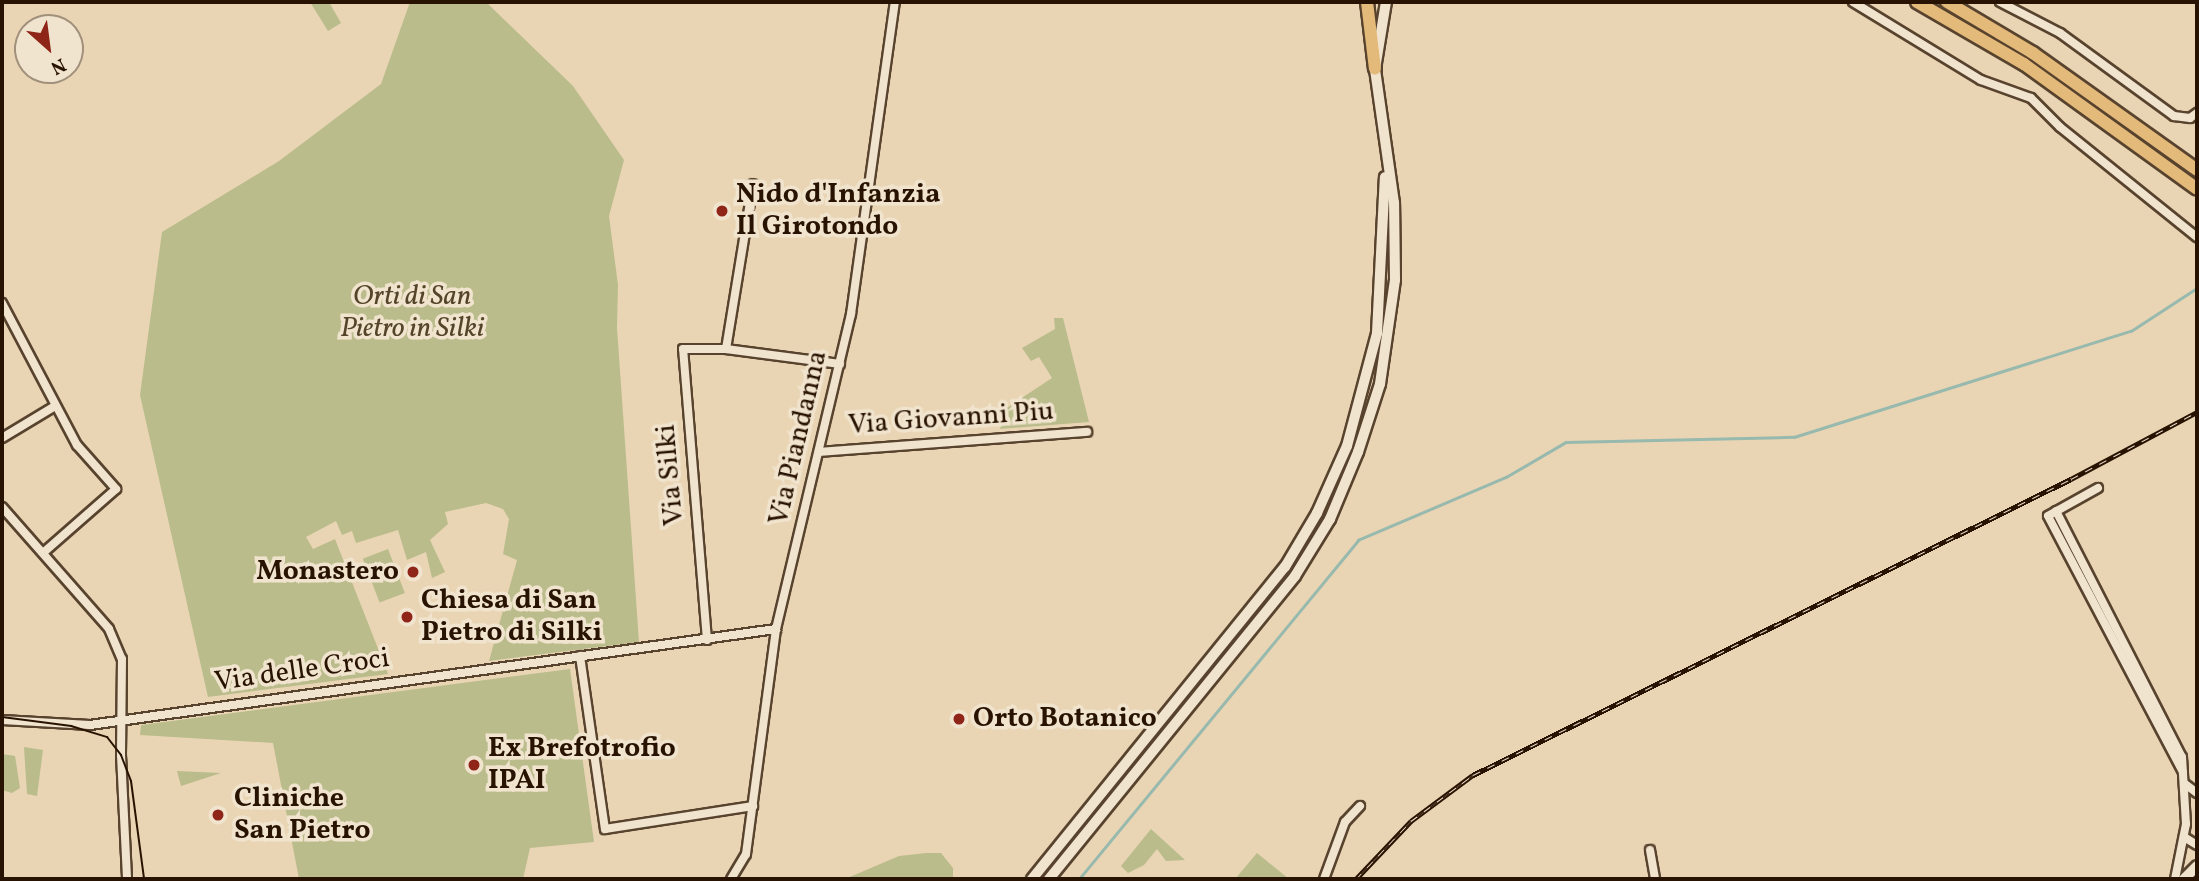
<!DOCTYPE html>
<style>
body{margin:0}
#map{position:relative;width:2199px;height:881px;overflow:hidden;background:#e9d5b4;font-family:Vollkorn,serif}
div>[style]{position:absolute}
.green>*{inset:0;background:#babc8b;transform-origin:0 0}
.stream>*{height:2.5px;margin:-1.25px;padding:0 1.25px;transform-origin:1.25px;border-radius:1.25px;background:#97b9ae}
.roads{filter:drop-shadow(2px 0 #58432e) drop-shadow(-2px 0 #58432e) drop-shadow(0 2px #58432e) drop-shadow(0 -2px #58432e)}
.minor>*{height:8px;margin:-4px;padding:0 4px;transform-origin:4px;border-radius:4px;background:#f1e4ce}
.tertiary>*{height:10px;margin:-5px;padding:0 5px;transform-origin:5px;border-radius:5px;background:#f1e4ce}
.secondary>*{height:10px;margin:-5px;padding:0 5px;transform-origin:5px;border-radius:5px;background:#f1e4ce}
.trunk>*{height:12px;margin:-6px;padding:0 6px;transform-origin:6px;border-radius:6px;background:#e4ba7a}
.tram>*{height:2px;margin:-1px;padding:0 1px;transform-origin:1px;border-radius:1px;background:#281201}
.rail>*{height:5px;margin-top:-2.5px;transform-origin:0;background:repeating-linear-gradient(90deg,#f1e4ce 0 8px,#281201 0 16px);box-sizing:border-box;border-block:2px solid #281201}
.dots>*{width:19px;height:19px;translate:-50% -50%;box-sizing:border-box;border:4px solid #f1e4ce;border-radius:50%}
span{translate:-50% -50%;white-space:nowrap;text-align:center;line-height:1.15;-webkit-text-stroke:7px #f1e4ce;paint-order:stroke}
.poi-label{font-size:28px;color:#281201;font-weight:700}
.left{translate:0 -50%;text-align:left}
.right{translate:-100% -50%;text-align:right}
.park-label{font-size:28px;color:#54452a;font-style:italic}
.street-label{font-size:28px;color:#281201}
.frame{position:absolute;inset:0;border:4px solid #281201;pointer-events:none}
.north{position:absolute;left:14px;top:14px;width:70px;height:70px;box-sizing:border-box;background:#f1e4ce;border:2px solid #a1907c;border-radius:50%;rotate:152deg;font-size:19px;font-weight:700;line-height:28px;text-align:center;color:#281201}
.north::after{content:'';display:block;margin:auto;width:24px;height:32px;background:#8f2418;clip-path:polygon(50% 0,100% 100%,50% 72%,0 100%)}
</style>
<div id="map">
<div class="green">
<div style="clip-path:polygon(310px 2px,329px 2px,341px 23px,328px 31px)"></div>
<div style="clip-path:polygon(410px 2px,486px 2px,573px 86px,624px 160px,609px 216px,618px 285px,617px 328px,639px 642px,489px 661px,517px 560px,503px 554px,509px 519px,503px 509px,486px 503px,445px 512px,448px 524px,430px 540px,445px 572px,432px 578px,426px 552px,407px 560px,398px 530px,356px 543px,352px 531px,342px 535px,336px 521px,306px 537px,313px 549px,335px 539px,388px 674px,208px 697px,140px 395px,162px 232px,279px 161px,381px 84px)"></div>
<div style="clip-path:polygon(1054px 318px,1063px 318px,1089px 422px,1000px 429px,1005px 416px,1002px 411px,1052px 378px,1039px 357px,1031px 361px,1022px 348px,1055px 329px)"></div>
<div style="left:388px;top:549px;width:47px;height:27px;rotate:69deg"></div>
<div style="clip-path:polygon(570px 669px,594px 842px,530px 848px,523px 879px,299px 879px,273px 743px,140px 735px,141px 725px)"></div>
<div style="clip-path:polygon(24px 747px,43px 750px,37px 796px,27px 794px)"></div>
<div style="clip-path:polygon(2px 754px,15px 756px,20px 788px,12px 793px,2px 790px)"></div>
<div style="clip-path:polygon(177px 771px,221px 773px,181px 786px)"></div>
<div style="clip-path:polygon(1151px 829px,1185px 860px,1166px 861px,1157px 849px,1144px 865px,1128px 873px,1121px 866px)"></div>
<div style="clip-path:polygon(926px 853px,941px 853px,953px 868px,953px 879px,845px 879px,899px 856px)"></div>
<div style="clip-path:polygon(1257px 853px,1289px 879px,1235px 879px)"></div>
</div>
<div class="stream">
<div style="left:1079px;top:879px;width:439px;rotate:-50.5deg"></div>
<div style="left:1358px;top:540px;width:161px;rotate:-23.1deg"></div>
<div style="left:1506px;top:477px;width:69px;rotate:-30.3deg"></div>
<div style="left:1566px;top:442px;width:228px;rotate:-1.3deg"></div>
<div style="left:1794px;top:437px;width:353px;rotate:-17.5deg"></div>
<div style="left:2131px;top:331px;width:79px;rotate:-33.1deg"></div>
</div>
<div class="roads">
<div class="minor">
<div style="left:1853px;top:2px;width:150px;rotate:31.4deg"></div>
<div style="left:1981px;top:80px;width:53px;rotate:19.8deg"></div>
<div style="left:2031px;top:98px;width:41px;rotate:45deg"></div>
<div style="left:2060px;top:127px;width:176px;rotate:38.8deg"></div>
<div style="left:2000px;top:2px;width:68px;rotate:27.3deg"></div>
<div style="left:2060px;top:33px;width:141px;rotate:36.1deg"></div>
<div style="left:2174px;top:116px;width:16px;rotate:7deg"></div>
<div style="left:2190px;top:118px;width:9px;rotate:-36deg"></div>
<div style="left:2px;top:303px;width:161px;rotate:62.2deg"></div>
<div style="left:77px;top:445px;width:59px;rotate:48.4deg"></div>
<div style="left:116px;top:489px;width:96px;rotate:138.8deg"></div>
<div style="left:726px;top:349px;width:167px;rotate:-80.7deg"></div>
<div style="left:2px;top:438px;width:62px;rotate:-31.1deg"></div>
<div style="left:819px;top:452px;width:269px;rotate:-4.3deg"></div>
<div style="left:2098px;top:488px;width:57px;rotate:150.8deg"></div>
<div style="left:2048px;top:516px;width:289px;rotate:62.2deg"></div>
<div style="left:2px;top:507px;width:162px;rotate:48.7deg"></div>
<div style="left:109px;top:629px;width:33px;rotate:67deg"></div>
<div style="left:122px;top:659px;width:96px;rotate:90.6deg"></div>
<div style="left:121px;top:755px;width:124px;rotate:87.2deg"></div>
<div style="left:2056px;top:511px;width:276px;rotate:62.9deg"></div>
<div style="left:2182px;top:757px;width:67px;rotate:86.6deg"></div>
<div style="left:2186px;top:824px;width:56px;rotate:101.3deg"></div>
<div style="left:707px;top:640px;width:292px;rotate:-94.7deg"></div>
<div style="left:683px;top:349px;width:43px"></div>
<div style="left:726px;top:349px;width:115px;rotate:7.5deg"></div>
<div style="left:580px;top:656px;width:175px;rotate:81.8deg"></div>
<div style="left:605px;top:829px;width:150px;rotate:-8.8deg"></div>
<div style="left:2px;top:720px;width:88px;rotate:3.3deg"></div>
<div style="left:90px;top:725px;width:693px;rotate:-7.97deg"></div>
<div style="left:2185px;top:784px;width:15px;rotate:37deg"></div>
<div style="left:2184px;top:837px;width:15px;rotate:32deg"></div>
<div style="left:1650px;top:850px;width:29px;rotate:80deg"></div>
<div style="left:731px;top:879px;width:29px;rotate:-59deg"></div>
<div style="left:746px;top:854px;width:227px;rotate:-82.4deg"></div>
<div style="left:776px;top:629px;width:324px;rotate:-76.6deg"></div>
<div style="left:851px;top:314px;width:315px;rotate:-82deg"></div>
<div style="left:1324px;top:879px;width:61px;rotate:-69.8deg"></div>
<div style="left:1345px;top:822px;width:22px;rotate:-47deg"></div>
</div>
<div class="tertiary">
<div style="left:2184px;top:879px;width:18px;rotate:-45deg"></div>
</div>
<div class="secondary">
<div style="left:1032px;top:879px;width:402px;rotate:-51deg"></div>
<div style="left:1285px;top:567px;width:63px;rotate:-59.3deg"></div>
<div style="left:1317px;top:513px;width:73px;rotate:-65.9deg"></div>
<div style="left:1347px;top:446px;width:117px;rotate:-75.1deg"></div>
<div style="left:1377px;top:333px;width:156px;rotate:-87.1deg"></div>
<div style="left:1049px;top:879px;width:390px;rotate:-50.9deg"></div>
<div style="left:1295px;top:576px;width:67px;rotate:-58.4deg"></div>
<div style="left:1330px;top:519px;width:73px;rotate:-67.3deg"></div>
<div style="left:1358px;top:452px;width:71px;rotate:-72.1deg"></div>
<div style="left:1380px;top:384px;width:105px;rotate:-81.8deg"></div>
<div style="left:1395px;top:280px;width:77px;rotate:-90.7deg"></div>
<div style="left:1394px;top:203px;width:135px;rotate:-98.1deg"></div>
<div style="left:1375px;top:69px;width:68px;rotate:-80.7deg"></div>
</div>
<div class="trunk">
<div style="left:1367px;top:2px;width:67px;rotate:83.2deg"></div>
<div style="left:1917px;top:2px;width:124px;rotate:30.1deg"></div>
<div style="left:2024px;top:64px;width:213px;rotate:35.8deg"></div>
<div style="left:1947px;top:2px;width:100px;rotate:30.7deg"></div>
<div style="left:2033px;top:53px;width:201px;rotate:35.5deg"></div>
</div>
</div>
<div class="tram">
<div style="left:2px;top:717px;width:70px;rotate:7.4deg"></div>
<div style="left:71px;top:726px;width:38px;rotate:17deg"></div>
<div style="left:107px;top:737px;width:23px;rotate:52deg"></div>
<div style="left:121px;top:755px;width:28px;rotate:69deg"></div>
<div style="left:131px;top:781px;width:99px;rotate:82.4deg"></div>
</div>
<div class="rail">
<div style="left:1356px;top:879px;width:80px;rotate:-46.5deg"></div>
<div style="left:1411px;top:821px;width:77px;rotate:-36.6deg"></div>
<div style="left:1473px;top:775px;width:667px;rotate:-26.33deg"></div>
<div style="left:2071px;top:479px;width:143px;rotate:-28deg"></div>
</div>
<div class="dots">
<div style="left:722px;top:211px;background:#8f2418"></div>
<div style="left:413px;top:572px;background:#8f2418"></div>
<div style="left:407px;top:617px;background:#8f2418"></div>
<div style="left:959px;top:719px;background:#8f2418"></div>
<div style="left:474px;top:765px;background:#8f2418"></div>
<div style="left:218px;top:815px;background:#8f2418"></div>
</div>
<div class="poi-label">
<span class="left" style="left:736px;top:211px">Nido d'Infanzia<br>Il Girotondo</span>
<span class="right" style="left:399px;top:572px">Monastero</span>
<span class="left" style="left:421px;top:617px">Chiesa di San<br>Pietro di Silki</span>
<span class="left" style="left:973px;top:719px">Orto Botanico</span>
<span class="left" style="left:488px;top:765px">Ex Brefotrofio<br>IPAI</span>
<span class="left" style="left:234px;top:815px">Cliniche<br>San Pietro</span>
</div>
<div class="park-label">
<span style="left:412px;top:313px">Orti di San<br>Pietro in Silki</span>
</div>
<div class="street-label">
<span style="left:951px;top:419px;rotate:-4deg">Via Giovanni Piu</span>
<span style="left:799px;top:438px;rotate:-77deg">Via Piandanna</span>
<span style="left:671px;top:475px;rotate:-95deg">Via Silki</span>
<span style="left:302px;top:671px;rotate:-8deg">Via delle Croci</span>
</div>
<div class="frame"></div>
<div class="north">N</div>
</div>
